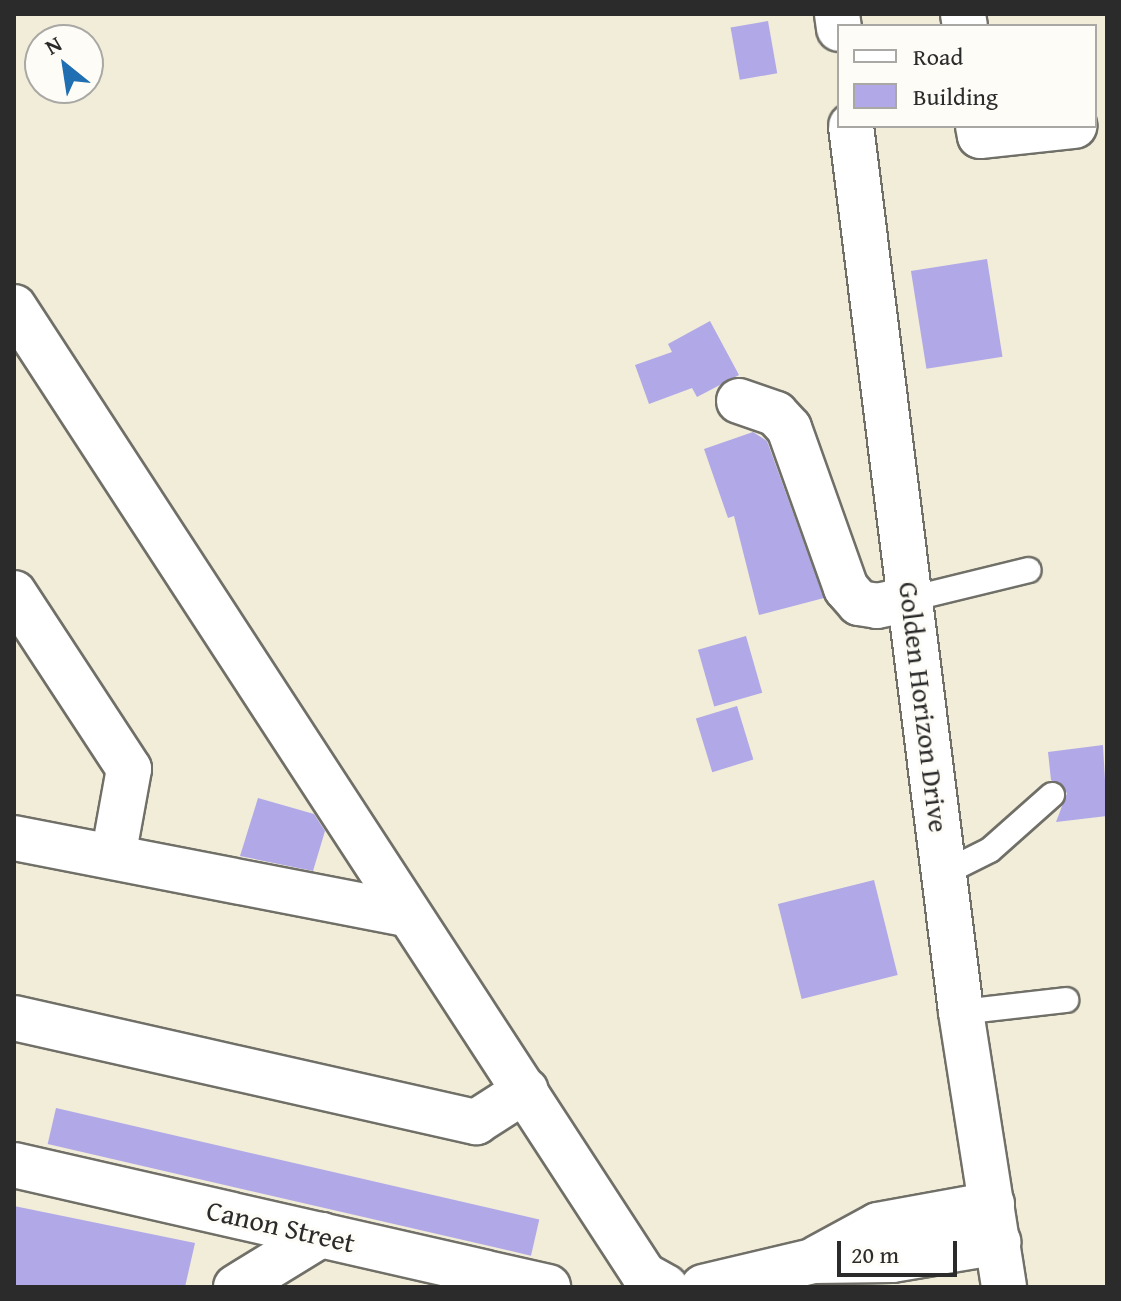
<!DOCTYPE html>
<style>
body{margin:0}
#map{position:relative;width:1121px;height:1301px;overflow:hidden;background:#f1edd8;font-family:"Gentium Book Plus",serif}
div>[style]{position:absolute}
.building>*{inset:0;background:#b1a8e8;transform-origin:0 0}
.roads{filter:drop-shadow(2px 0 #706f68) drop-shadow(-2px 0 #706f68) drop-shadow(0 2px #706f68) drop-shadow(0 -2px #706f68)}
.lane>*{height:24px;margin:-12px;padding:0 12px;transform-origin:12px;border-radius:12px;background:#fff}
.street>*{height:44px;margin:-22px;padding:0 22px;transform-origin:22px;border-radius:22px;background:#fff}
.secondary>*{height:44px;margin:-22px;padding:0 22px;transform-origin:22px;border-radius:22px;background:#fff}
span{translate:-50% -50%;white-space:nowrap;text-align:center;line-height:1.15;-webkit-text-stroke:6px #fdfcf7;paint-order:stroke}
.street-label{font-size:28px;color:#2b2b2b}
.frame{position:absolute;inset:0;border:16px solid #2b2b2b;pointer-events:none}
.legend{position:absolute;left:837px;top:24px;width:260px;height:104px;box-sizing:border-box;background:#fdfcf7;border:2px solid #a9a8a5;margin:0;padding:10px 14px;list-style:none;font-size:24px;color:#2b2b2b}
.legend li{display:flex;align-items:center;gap:16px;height:40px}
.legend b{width:40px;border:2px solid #a9a8a5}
.north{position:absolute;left:24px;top:24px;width:80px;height:80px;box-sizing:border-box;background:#fdfcf7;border:2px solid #a9a8a5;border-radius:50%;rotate:330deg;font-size:22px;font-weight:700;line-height:32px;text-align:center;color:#2b2b2b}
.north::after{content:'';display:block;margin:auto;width:28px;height:36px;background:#1f6fb2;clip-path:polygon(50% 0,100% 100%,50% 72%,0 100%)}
.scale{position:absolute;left:837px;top:1241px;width:120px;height:36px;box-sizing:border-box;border:4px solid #2b2b2b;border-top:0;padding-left:10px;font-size:24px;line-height:28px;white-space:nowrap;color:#2b2b2b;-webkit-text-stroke:6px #fdfcf7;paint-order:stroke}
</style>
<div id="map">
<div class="building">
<div style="left:768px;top:21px;width:53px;height:38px;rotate:80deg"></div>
<div style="left:987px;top:259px;width:99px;height:77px;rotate:81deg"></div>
<div style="clip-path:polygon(710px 321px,739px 375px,697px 397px,692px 388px,649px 404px,635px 365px,672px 352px,668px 344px)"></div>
<div style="clip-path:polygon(753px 432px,767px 441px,824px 598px,759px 615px,734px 516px,728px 518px,704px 449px)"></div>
<div style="left:746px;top:636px;width:59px;height:50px;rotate:74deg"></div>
<div style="left:737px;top:706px;width:56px;height:43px;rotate:73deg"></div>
<div style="clip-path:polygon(1103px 745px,1107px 816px,1056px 822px,1067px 793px,1051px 780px,1048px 752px)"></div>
<div style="clip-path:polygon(258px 798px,314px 814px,325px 831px,313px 871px,240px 856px)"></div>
<div style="left:874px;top:880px;width:98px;height:99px;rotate:76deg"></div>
<div style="left:56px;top:1108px;width:496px;height:37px;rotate:13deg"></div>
<div style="clip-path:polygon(14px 1206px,195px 1243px,185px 1287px,14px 1287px)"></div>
</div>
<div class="roads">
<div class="lane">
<div style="left:910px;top:599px;width:122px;rotate:-13.7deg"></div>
<div style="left:944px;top:873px;width:51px;rotate:-26.6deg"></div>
<div style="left:990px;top:850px;width:83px;rotate:-41.6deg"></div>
<div style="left:961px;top:1012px;width:106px;rotate:-6.5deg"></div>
</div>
<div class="street">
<div style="left:963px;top:14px;width:12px;rotate:81deg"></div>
<div style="left:978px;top:126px;width:10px;rotate:79deg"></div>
<div style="left:980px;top:136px;width:95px;rotate:-6.1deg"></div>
<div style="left:14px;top:307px;width:1155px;rotate:56.94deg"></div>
<div style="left:644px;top:1275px;width:25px;rotate:29deg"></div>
<div style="left:739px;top:401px;width:39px;rotate:19deg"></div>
<div style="left:776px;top:414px;width:19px;rotate:47deg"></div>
<div style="left:789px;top:428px;width:170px;rotate:70.4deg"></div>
<div style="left:846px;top:588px;width:20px;rotate:49deg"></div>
<div style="left:859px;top:603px;width:18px;rotate:9deg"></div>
<div style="left:877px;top:606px;width:34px;rotate:-12deg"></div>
<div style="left:14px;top:593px;width:210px;rotate:56.8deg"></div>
<div style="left:129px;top:769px;width:89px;rotate:100.3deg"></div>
<div style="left:14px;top:838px;width:398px;rotate:11deg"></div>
<div style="left:14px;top:1018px;width:474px;rotate:12.7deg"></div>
<div style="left:476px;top:1122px;width:59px;rotate:-32.6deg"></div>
<div style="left:14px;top:1165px;width:548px;rotate:12.87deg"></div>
<div style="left:817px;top:1258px;width:69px;rotate:-28.4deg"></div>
<div style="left:878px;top:1225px;width:116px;rotate:-10.4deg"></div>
<div style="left:236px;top:1287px;width:100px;rotate:-31.5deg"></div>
<div style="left:703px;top:1287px;width:113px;rotate:-13.3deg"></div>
<div style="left:813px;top:1261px;width:79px;rotate:-0.7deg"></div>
<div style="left:892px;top:1260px;width:108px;rotate:-9.6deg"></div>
</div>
<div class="secondary">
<div style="left:837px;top:14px;width:15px;rotate:82deg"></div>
<div style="left:851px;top:126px;width:893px;rotate:82.92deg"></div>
<div style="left:961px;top:1012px;width:278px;rotate:81.1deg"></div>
</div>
</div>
<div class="street-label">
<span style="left:924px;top:707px;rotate:83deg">Golden Horizon Drive</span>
<span style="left:281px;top:1226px;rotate:13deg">Canon Street</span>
</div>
<div class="frame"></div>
<ul class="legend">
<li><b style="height:10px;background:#fff"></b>Road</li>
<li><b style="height:22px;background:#b1a8e8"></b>Building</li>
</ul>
<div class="north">N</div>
<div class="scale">20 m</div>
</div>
